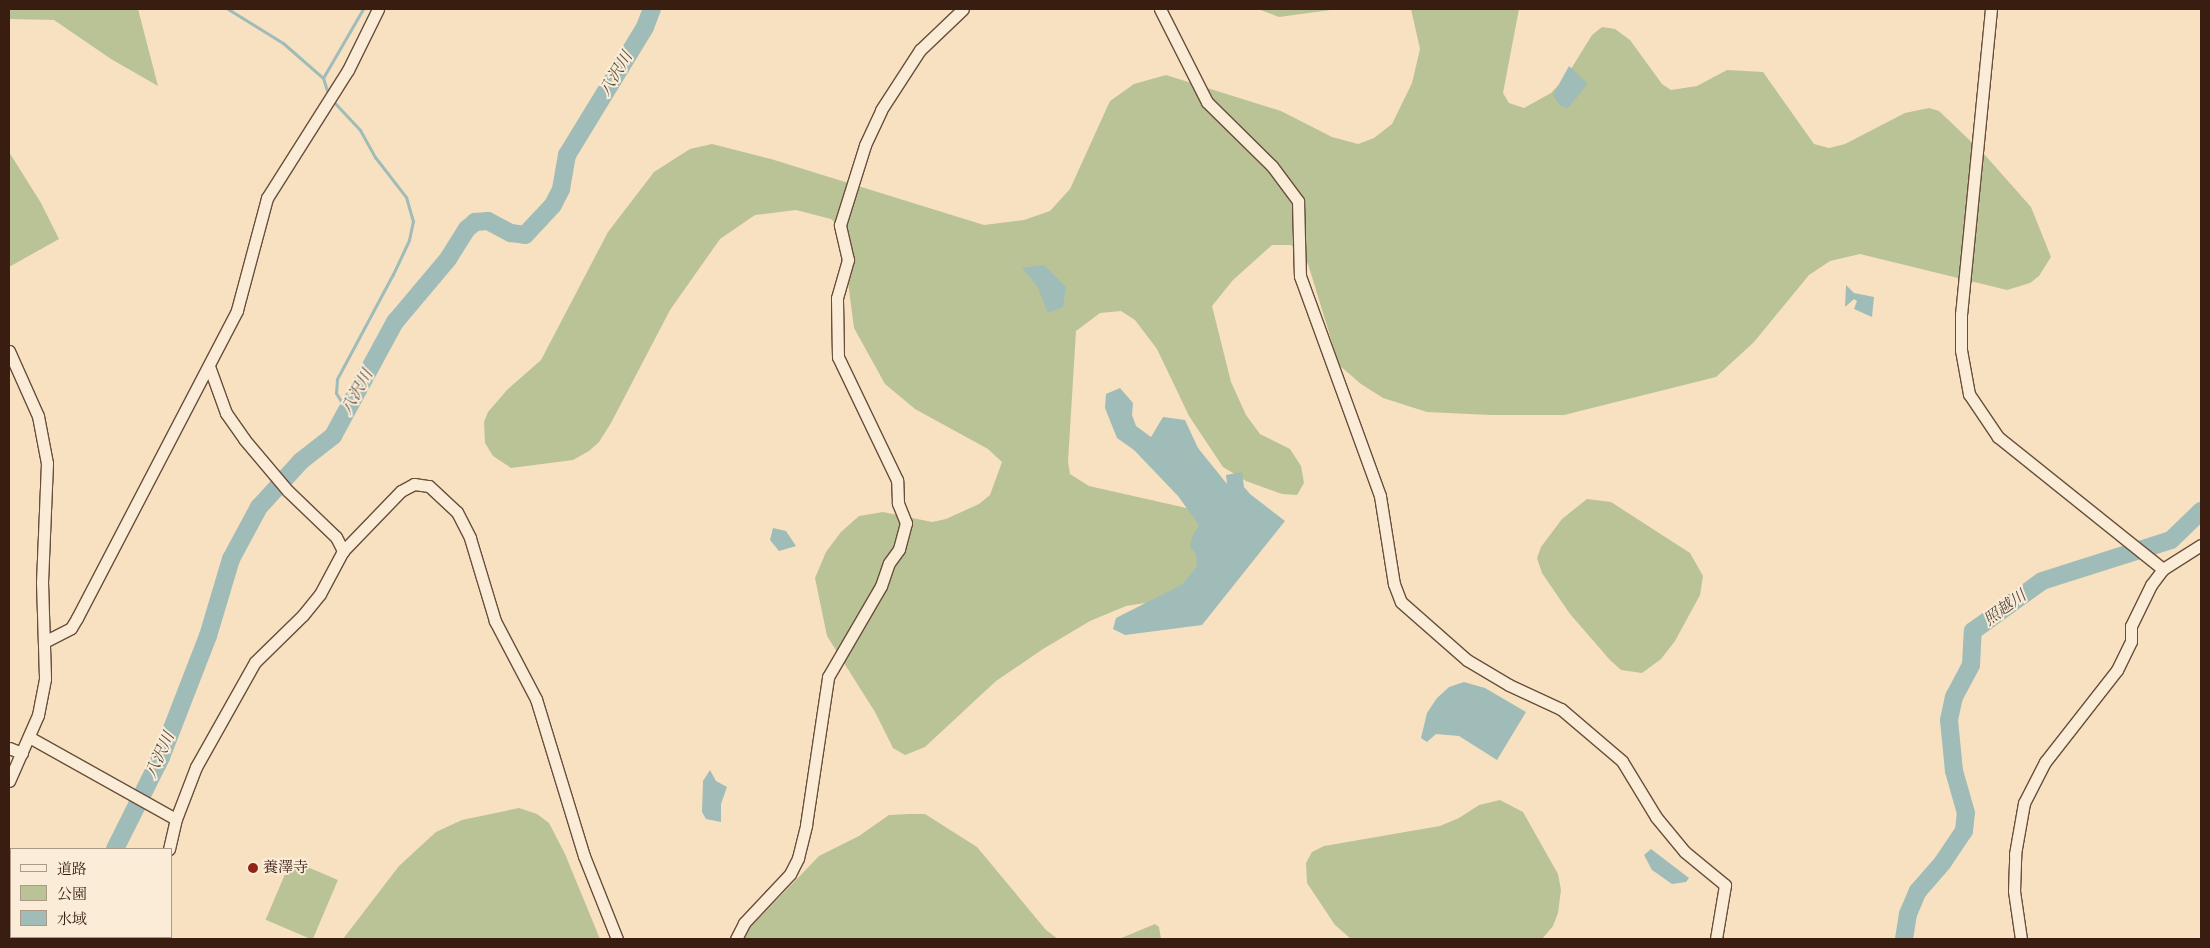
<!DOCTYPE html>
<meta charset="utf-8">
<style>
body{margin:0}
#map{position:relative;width:2210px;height:948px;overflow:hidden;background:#f8e1c0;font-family:Alegreya,"Noto Serif JP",serif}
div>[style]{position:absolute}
.green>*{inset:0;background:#bac395;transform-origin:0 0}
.water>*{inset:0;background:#9fbcb8}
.stream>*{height:3px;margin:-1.5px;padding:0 1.5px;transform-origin:1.5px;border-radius:1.5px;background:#9fbcb8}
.river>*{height:18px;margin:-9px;padding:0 9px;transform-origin:9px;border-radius:9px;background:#9fbcb8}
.roads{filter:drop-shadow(1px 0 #694e3d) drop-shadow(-1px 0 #694e3d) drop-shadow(0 1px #694e3d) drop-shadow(0 -1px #694e3d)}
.minor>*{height:11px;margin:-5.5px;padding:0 5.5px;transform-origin:5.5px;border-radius:5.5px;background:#faecd6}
.dots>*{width:14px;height:14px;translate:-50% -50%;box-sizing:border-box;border:2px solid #faecd6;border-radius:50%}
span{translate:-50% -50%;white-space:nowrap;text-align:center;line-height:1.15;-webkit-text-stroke:4px #faecd6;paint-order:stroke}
.poi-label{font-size:15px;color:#391d11}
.left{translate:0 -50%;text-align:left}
.water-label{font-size:16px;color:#584d43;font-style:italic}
.frame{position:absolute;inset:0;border:10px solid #391d11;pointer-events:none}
.legend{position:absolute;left:10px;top:848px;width:162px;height:90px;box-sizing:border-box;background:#faecd6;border:1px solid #ad9987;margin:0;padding:6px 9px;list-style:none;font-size:15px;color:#391d11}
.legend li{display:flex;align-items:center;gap:10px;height:25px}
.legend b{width:25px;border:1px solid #ad9987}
</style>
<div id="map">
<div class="green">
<div style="clip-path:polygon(9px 9px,138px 9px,158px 86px,111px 59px,54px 20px,9px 19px)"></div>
<div style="clip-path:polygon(1258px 9px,1338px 9px,1279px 17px)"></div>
<div style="clip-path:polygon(1411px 9px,1519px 9px,1503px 93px,1509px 103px,1524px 108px,1551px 93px,1566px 77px,1592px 35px,1602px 27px,1615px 29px,1630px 40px,1662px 84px,1671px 90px,1697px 86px,1727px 70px,1763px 72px,1814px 144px,1829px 148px,1845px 144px,1905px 113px,1929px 108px,1939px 111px,1984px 154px,2031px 207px,2051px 257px,2039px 276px,2030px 283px,2007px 290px,1860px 254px,1830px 261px,1809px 275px,1754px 342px,1716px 377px,1564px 415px,1490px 415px,1427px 412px,1383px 398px,1361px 384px,1339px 365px,1308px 264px,1291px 245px,1272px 245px,1233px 280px,1212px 306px,1231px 382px,1246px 415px,1260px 434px,1290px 449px,1301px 466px,1304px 483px,1297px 495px,1282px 494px,1246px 481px,1223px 467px,1189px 416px,1157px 349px,1135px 320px,1121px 311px,1100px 313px,1076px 331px,1068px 462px,1070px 474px,1089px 486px,1204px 512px,1218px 566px,1158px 601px,1126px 606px,1090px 621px,1043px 649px,996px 681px,925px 747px,905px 755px,893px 748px,875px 712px,827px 636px,815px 578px,826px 552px,841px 532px,859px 516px,883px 512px,932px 522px,946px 519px,979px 504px,990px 495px,1002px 462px,988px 449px,915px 409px,885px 384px,854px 328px,841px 228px,831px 219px,796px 210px,755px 215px,720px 239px,670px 310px,611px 423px,599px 442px,589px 451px,573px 460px,511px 468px,493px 456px,485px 443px,484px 422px,488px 412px,507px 390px,541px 360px,608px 232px,654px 172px,690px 149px,712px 144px,771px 159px,984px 225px,1024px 220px,1050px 211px,1070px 189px,1110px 101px,1134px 84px,1166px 75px,1281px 111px,1332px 137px,1358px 144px,1374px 138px,1392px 124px,1412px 83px,1420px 49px)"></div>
<div style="clip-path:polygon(9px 152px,41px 203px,59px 239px,9px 267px)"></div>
<div style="clip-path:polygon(1587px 499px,1611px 502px,1690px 553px,1703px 576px,1700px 595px,1675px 641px,1661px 659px,1642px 673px,1621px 670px,1610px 660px,1570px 614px,1542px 573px,1537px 558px,1541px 547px,1562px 519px)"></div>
<div style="clip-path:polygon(1500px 800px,1523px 812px,1558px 874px,1561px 890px,1558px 913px,1553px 926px,1542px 939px,1351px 939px,1335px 925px,1307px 883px,1306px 863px,1312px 852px,1324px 846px,1440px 826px,1459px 818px,1479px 805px)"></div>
<div style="clip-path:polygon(519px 808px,537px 814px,549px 823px,565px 854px,600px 939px,343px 939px,399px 866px,436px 832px,462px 820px)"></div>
<div style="clip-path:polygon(909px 814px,925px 814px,977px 847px,1046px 930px,1058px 939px,739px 939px,819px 856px,859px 836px,889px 815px)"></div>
<div style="left:291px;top:860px;width:51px;height:65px;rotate:23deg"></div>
<div style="clip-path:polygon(1155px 924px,1159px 927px,1161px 939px,1119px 939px)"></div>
</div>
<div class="water">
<div style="clip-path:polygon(1569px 66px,1588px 84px,1568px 108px,1560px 106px,1553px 95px)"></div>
<div style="clip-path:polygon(1044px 265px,1066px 287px,1063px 307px,1048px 313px,1037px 286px,1022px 268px)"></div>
<div style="clip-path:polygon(1846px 285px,1854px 293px,1874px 297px,1872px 317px,1854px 309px,1857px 301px,1854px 299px,1845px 307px)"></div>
<div style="clip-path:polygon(1120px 388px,1133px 403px,1132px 415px,1136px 426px,1151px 437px,1163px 417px,1185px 420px,1198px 448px,1227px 484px,1226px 475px,1242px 472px,1244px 487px,1250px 494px,1285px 521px,1202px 625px,1125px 635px,1113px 629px,1116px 618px,1183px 584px,1197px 566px,1196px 554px,1190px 547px,1192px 537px,1199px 525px,1178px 496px,1134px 450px,1117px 438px,1105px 408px,1106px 394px)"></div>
<div style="clip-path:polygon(773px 528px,786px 531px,796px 546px,779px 551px,770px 540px)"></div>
<div style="clip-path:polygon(1464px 682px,1485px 688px,1526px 712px,1497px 760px,1459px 736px,1436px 734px,1427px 742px,1421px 738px,1427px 713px,1437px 698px,1449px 687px)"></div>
<div style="clip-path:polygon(710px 770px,716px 781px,727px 787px,721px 804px,721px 822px,706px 819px,702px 812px,703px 781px)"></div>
<div style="clip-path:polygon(1651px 849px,1689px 878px,1686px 882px,1672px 884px,1652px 870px,1644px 855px)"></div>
</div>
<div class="stream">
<div style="left:228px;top:9px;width:65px;rotate:31.7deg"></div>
<div style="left:283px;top:43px;width:53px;rotate:41.2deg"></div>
<div style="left:323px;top:78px;width:19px;rotate:72deg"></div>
<div style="left:323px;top:78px;width:80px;rotate:-59.9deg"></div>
<div style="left:333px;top:101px;width:40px;rotate:47deg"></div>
<div style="left:360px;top:130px;width:31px;rotate:61deg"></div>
<div style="left:375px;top:157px;width:51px;rotate:52.2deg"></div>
<div style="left:406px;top:197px;width:25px;rotate:74deg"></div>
<div style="left:413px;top:221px;width:19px;rotate:102deg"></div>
<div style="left:409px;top:240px;width:38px;rotate:115deg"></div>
<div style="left:393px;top:274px;width:119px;rotate:118.1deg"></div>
<div style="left:337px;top:379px;width:14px;rotate:94deg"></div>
<div style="left:336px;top:393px;width:22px;rotate:58deg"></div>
</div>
<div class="river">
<div style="left:115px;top:849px;width:103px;rotate:-63.4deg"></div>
<div style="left:161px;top:757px;width:130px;rotate:-68.8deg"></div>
<div style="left:208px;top:636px;width:80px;rotate:-73.4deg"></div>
<div style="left:231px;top:559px;width:59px;rotate:-61.7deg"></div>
<div style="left:259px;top:507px;width:62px;rotate:-47.6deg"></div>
<div style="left:301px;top:461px;width:41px;rotate:-38deg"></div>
<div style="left:333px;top:436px;width:130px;rotate:-61.5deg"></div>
<div style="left:395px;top:322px;width:82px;rotate:-49.9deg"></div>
<div style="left:448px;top:259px;width:36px;rotate:-58deg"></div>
<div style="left:467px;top:229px;width:11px;rotate:-41deg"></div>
<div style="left:475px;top:222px;width:13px;rotate:-4deg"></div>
<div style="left:488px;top:221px;width:26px;rotate:28deg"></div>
<div style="left:511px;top:233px;width:14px;rotate:8deg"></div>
<div style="left:525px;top:235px;width:41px;rotate:-47deg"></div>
<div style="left:553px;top:205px;width:18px;rotate:-63deg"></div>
<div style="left:561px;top:189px;width:35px;rotate:-80deg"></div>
<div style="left:567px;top:155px;width:150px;rotate:-58.6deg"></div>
<div style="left:645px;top:27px;width:19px;rotate:-69deg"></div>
<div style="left:61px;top:939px;width:3px;rotate:-45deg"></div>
<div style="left:1904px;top:939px;width:25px;rotate:-81deg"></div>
<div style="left:1908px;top:914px;width:25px;rotate:-67deg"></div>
<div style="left:1918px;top:891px;width:38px;rotate:-49deg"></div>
<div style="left:1943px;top:862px;width:37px;rotate:-56deg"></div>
<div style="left:1964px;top:831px;width:18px;rotate:-84deg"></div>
<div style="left:1966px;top:813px;width:44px;rotate:-105.9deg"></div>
<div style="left:1954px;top:771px;width:51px;rotate:-95.6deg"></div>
<div style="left:1949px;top:720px;width:24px;rotate:-78deg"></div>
<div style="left:1954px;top:697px;width:36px;rotate:-62deg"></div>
<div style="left:1971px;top:665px;width:34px;rotate:-87deg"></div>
<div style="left:1973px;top:631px;width:85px;rotate:-35.9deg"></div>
<div style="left:2042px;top:581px;width:135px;rotate:-17.6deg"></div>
<div style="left:2171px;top:540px;width:42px;rotate:-44deg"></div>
</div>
<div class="roads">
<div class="minor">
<div style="left:1160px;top:9px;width:104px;rotate:63.2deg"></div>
<div style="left:1207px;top:102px;width:91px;rotate:44.6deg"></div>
<div style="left:1272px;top:166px;width:44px;rotate:53.4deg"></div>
<div style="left:1298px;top:201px;width:75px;rotate:88.5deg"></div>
<div style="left:1300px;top:276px;width:234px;rotate:70deg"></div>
<div style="left:1380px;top:496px;width:89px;rotate:81deg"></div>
<div style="left:1394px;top:584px;width:19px;rotate:69deg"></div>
<div style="left:1401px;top:602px;width:88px;rotate:41.3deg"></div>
<div style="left:1467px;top:660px;width:49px;rotate:30.8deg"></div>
<div style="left:1509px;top:685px;width:57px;rotate:24.8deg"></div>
<div style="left:1561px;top:709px;width:80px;rotate:40.4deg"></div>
<div style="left:1622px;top:761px;width:66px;rotate:58.7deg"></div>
<div style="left:1656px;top:817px;width:45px;rotate:50.4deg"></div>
<div style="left:1685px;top:852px;width:52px;rotate:39.5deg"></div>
<div style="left:1725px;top:885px;width:55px;rotate:99.5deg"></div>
<div style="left:1991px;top:9px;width:306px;rotate:95.6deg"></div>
<div style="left:1961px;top:314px;width:36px;rotate:90deg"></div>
<div style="left:1961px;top:350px;width:45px;rotate:79.7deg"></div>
<div style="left:1969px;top:394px;width:52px;rotate:56deg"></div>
<div style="left:1998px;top:437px;width:211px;rotate:38.7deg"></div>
<div style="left:9px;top:351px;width:71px;rotate:66deg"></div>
<div style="left:38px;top:416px;width:48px;rotate:79.2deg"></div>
<div style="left:47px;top:463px;width:119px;rotate:92.4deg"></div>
<div style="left:42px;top:582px;width:97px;rotate:88.2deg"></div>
<div style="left:45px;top:679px;width:37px;rotate:101deg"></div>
<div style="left:38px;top:715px;width:72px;rotate:113.7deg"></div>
<div style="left:209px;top:366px;width:50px;rotate:70.1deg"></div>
<div style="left:226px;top:413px;width:32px;rotate:55deg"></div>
<div style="left:244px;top:439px;width:68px;rotate:49.8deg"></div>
<div style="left:288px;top:491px;width:66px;rotate:43.8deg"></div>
<div style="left:336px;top:537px;width:16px;rotate:63deg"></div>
<div style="left:44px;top:642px;width:30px;rotate:-27deg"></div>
<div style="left:71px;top:628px;width:12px;rotate:-59deg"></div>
<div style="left:77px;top:618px;width:347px;rotate:-62.5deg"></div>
<div style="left:237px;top:310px;width:116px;rotate:-75deg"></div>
<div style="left:267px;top:198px;width:151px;rotate:-57.7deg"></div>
<div style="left:348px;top:70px;width:68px;rotate:-63.8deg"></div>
<div style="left:29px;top:737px;width:168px;rotate:29.2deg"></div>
<div style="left:9px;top:748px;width:14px;rotate:21deg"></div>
<div style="left:169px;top:849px;width:31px;rotate:-77deg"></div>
<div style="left:176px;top:819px;width:56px;rotate:-69deg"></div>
<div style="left:196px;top:767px;width:120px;rotate:-60.7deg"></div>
<div style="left:255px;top:662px;width:67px;rotate:-44.4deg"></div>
<div style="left:303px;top:615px;width:27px;rotate:-51deg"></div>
<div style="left:320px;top:594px;width:49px;rotate:-61.9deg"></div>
<div style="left:343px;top:551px;width:83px;rotate:-46deg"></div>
<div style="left:401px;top:491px;width:15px;rotate:-28deg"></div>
<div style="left:414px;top:484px;width:15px;rotate:8deg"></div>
<div style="left:429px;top:486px;width:38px;rotate:43deg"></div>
<div style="left:457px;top:512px;width:29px;rotate:63deg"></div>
<div style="left:470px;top:538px;width:87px;rotate:73.2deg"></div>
<div style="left:495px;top:621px;width:88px;rotate:62.3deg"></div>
<div style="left:536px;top:699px;width:164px;rotate:73deg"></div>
<div style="left:584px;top:856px;width:89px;rotate:68.3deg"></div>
<div style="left:147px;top:939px;width:2px;rotate:-63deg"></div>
<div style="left:736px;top:939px;width:18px;rotate:-63deg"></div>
<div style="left:744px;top:923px;width:67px;rotate:-46.8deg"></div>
<div style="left:790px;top:874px;width:18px;rotate:-63deg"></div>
<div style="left:798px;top:858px;width:34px;rotate:-76deg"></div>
<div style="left:806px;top:825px;width:150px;rotate:-81.5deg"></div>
<div style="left:828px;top:677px;width:105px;rotate:-59.8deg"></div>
<div style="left:881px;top:586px;width:24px;rotate:-71deg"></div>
<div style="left:889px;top:563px;width:17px;rotate:-54deg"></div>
<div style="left:899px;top:549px;width:27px;rotate:-75deg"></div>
<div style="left:906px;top:523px;width:22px;rotate:-112deg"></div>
<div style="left:898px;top:503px;width:23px;rotate:-92deg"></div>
<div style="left:897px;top:480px;width:136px;rotate:-115.6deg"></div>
<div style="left:838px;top:357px;width:59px;rotate:-91deg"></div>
<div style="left:837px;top:298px;width:40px;rotate:-74deg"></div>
<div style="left:848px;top:260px;width:36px;rotate:-103deg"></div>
<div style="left:840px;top:225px;width:84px;rotate:-72.6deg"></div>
<div style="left:865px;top:145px;width:38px;rotate:-65deg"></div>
<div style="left:881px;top:110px;width:72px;rotate:-57deg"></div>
<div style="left:920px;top:50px;width:59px;rotate:-43.6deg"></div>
<div style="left:2021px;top:939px;width:49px;rotate:-98.3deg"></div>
<div style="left:2014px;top:891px;width:37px;rotate:-88deg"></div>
<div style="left:2015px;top:854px;width:52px;rotate:-80deg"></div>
<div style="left:2024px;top:803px;width:46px;rotate:-62.9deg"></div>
<div style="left:2045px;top:762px;width:117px;rotate:-52deg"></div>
<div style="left:2117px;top:670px;width:32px;rotate:-64deg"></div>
<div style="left:2131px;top:641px;width:15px;rotate:-90deg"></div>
<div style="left:2131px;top:626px;width:46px;rotate:-64deg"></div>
<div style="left:2151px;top:585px;width:20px;rotate:-53deg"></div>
<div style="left:2163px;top:569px;width:45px;rotate:-32.3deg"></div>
</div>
</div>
<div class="dots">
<div style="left:253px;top:868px;background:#8f2418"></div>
</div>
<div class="poi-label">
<span class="left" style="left:263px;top:868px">養澤寺</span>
</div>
<div class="water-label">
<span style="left:616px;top:74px;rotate:-59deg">八沢川</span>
<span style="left:357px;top:392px;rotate:-61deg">八沢川</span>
<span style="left:2005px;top:608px;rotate:-36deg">照越川</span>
<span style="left:160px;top:755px;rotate:-66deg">八沢川</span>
</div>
<div class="frame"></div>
<ul class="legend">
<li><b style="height:6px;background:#faecd6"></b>道路</li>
<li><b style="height:14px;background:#bac395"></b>公園</li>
<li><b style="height:14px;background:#9fbcb8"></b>水域</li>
</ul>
</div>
